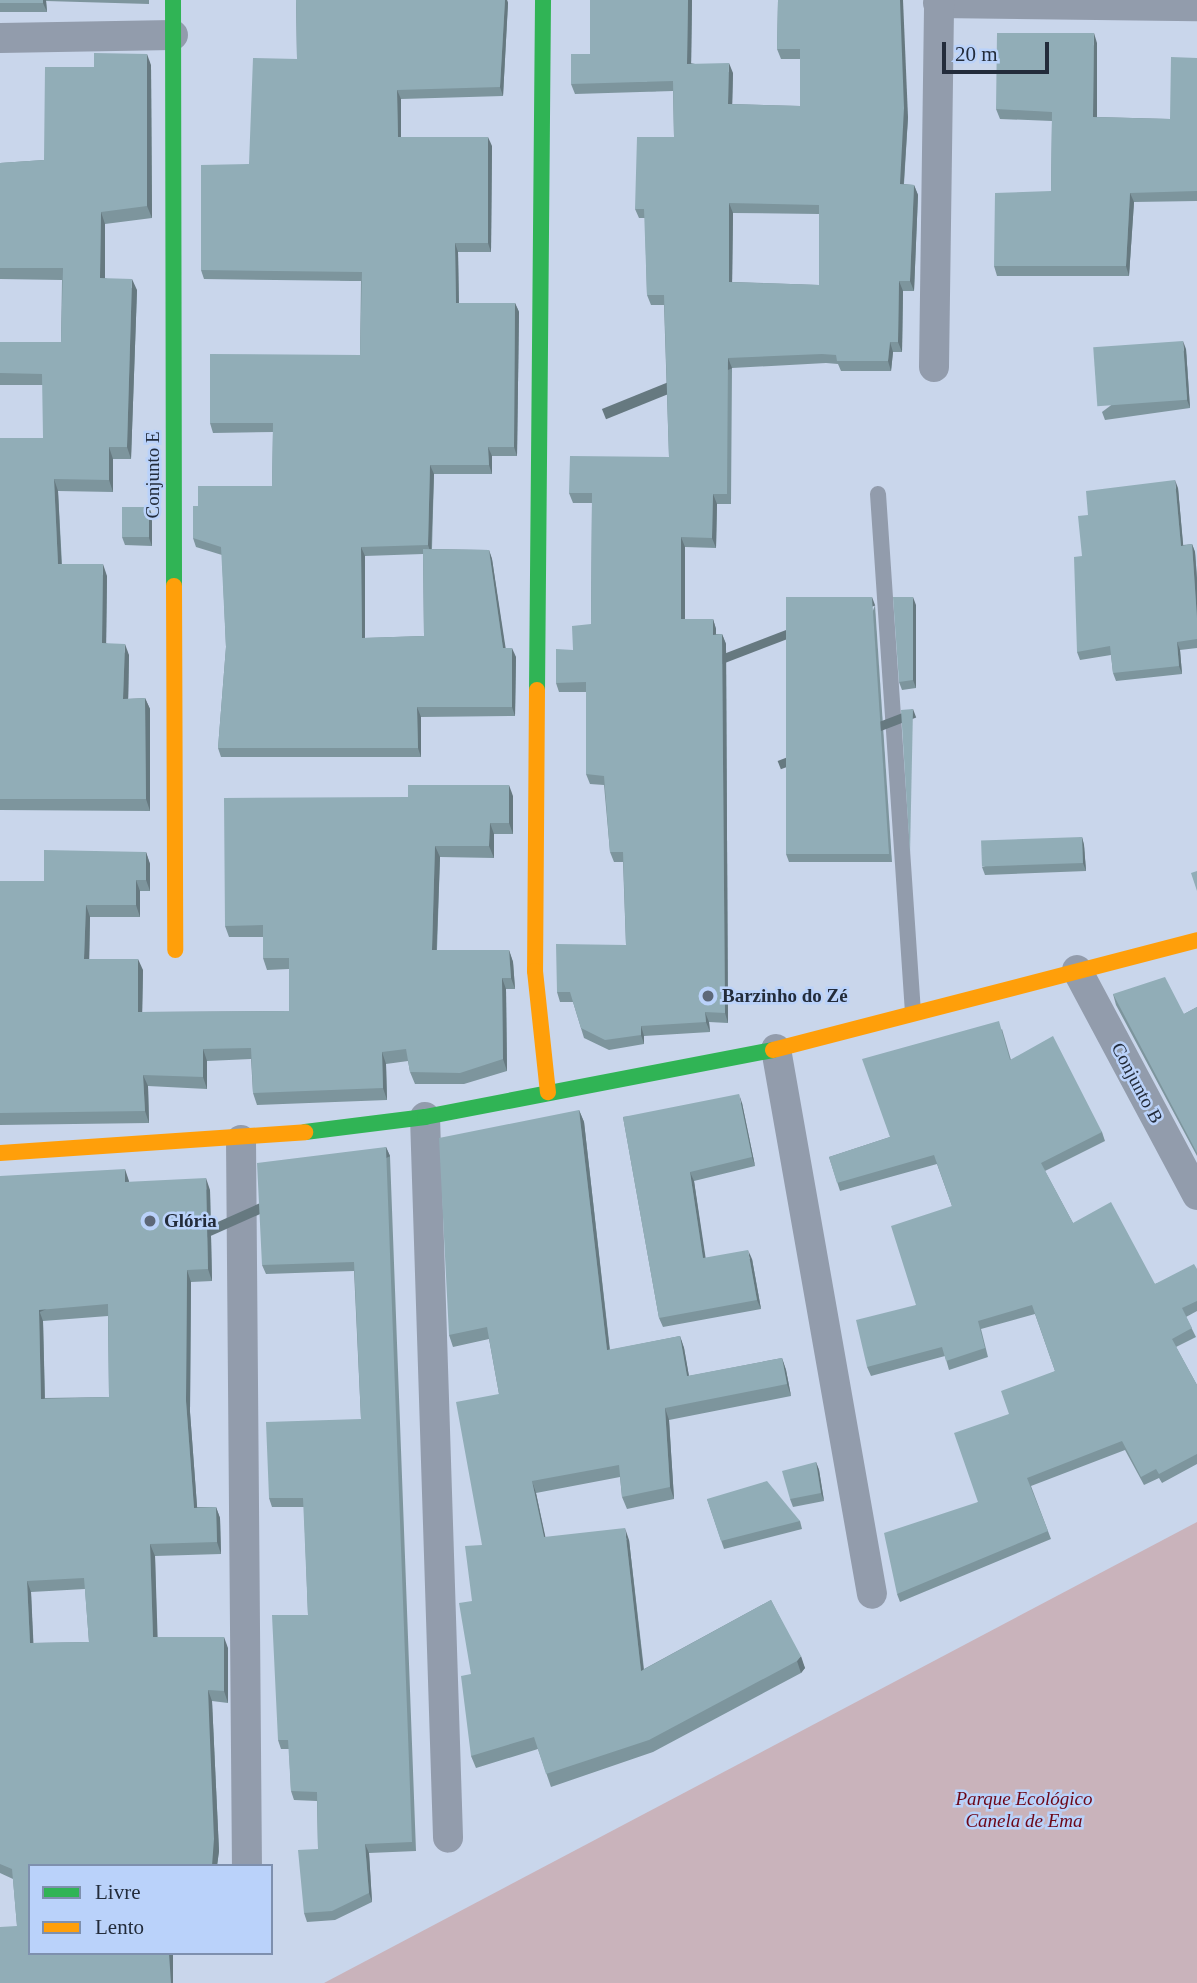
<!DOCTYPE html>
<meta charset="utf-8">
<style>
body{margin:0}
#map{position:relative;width:1197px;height:1983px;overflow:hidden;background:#c9d6eb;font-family:Georgia,serif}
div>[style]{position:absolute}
.green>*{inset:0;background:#c9b3bb}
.lane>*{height:16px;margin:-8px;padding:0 8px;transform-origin:8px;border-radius:8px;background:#929cac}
.street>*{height:30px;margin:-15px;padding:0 15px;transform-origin:15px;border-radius:15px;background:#929cac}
.fast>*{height:16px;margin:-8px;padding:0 8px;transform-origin:8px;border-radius:8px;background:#30b455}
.slow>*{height:16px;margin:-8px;padding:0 8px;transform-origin:8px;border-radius:8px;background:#ff9f0a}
.wall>*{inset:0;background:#7d959d}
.shaded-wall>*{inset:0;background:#667980;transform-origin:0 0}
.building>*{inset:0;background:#91adb7;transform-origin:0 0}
.dots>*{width:19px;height:19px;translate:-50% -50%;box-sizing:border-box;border:4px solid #bad2fa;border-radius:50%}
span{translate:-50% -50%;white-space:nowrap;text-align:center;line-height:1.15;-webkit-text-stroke:5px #bad2fa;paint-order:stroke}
.street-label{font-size:19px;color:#232c3b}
.poi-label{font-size:19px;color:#232c3b;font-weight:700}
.left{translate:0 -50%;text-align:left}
.park-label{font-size:19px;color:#6c0717;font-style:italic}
.legend{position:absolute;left:28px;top:1864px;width:245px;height:91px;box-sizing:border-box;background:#bad2fa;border:2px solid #7e90ae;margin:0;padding:9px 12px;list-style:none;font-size:21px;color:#232c3b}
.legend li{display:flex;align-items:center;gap:14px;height:35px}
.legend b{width:35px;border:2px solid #7e90ae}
.scale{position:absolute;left:942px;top:42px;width:107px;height:32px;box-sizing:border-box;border:4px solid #232c3b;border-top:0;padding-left:9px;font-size:21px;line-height:24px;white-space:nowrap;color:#232c3b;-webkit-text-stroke:5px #bad2fa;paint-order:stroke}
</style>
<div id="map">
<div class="green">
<div style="clip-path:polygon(1197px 1522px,1197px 1983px,324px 1983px)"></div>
</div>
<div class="lane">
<div style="left:878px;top:494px;width:520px;rotate:86.14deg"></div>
</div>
<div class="street">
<div style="left:938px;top:3px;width:259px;rotate:0.7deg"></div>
<div style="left:0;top:38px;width:173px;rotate:-1deg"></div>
<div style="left:934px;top:367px;width:367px;rotate:-89.2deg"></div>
<div style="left:1077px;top:970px;width:255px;rotate:61.9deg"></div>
<div style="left:776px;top:1049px;width:553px;rotate:80.01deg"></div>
<div style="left:425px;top:1117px;width:721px;rotate:88.17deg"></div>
<div style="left:241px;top:1140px;width:726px;rotate:89.53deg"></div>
</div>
<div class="fast">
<div style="left:173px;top:0;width:586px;rotate:89.9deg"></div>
<div style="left:537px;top:690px;width:690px;rotate:-89.5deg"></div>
<div style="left:305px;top:1132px;width:121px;rotate:-7.1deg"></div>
<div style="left:425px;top:1117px;width:354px;rotate:-10.9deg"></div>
</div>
<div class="slow">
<div style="left:174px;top:586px;width:364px;rotate:89.8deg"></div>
<div style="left:537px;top:690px;width:281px;rotate:90.4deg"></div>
<div style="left:535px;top:971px;width:122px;rotate:83.9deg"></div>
<div style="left:773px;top:1050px;width:438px;rotate:-14.5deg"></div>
<div style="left:0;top:1153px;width:306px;rotate:-3.9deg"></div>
</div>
<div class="wall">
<div style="clip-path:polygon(0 0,149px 0,149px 4px,46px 1px,47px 12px,0 12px)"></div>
<div style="clip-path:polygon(evenodd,280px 0,507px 0,508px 3px,503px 96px,401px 99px,401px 137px,492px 146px,491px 252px,458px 252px,459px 303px,515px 303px,519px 312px,517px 456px,492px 456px,492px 474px,434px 474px,432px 549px,489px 550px,492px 559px,505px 648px,516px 657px,515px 716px,421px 717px,421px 757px,221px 757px,218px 748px,226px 647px,222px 555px,196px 547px,193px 538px,198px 506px,272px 486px,273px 432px,213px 433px,210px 423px,360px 355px,361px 281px,204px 279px,201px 270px,297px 59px,296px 0,280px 0,423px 554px,424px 636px,365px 638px,365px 556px,423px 554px)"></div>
<div style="clip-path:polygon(evenodd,590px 0,692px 0,691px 63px,733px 73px,732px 104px,800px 106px,800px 59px,781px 59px,777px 49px,778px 0,908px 117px,904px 184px,914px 185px,918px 195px,914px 291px,903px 291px,902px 352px,893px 352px,891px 371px,841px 371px,838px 364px,826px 363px,732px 368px,731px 504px,717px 504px,716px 548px,685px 547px,685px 619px,713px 619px,716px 629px,716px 634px,722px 634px,726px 644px,728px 1023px,709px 1022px,710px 1032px,644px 1036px,644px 1044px,609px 1050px,584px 1038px,573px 1002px,560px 1002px,557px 992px,626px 945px,623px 862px,614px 862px,610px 852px,604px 785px,590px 784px,586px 774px,586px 692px,559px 692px,556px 683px,573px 650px,591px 624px,592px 503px,573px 503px,569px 493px,669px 457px,664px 305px,651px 305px,647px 295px,645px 218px,639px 218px,635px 209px,674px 137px,673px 91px,575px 94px,571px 84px,590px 54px,590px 0,733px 213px,819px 214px,819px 285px,732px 282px,733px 213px)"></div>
<div style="clip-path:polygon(1097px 43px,1097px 117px,1170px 119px,1197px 58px,1197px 201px,1134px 202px,1129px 276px,997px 276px,994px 266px,1051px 191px,1052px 121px,1000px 119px,996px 109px)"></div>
<div style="clip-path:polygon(151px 65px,152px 218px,105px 224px,105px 278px,137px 290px,131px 459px,113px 459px,113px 492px,58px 491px,62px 564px,107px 576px,106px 643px,129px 655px,128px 699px,145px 698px,150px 709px,150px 811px,0 810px,0 438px,43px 438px,43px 385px,0 385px,0 342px,61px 342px,62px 280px,0 279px,0 163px,44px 160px,94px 67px)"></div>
<div style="clip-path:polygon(1186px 349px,1190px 408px,1105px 420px,1102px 412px)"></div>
<div style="clip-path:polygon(1178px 488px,1183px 545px,1192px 544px,1195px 552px,1197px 579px,1197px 648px,1180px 650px,1182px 674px,1116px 681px,1113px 673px,1111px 655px,1080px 660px,1077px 652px,1082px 556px,1088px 515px)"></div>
<div style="clip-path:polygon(149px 507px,152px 515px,152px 546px,125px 545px,122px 537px)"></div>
<div style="clip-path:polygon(875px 605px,892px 862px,789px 862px,786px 854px)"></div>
<div style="clip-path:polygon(916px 605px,916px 688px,902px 690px,899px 682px)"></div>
<div style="clip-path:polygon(513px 796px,513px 834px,494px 834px,494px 858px,440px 857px,437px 950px,509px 950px,513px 962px,515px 989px,506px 989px,507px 1071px,464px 1084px,415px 1084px,410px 1072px,408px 1061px,386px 1064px,387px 1100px,257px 1105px,253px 1093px,251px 1059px,207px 1061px,207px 1089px,148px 1086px,149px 1123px,0 1125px,0 881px,44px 881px,146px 852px,150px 864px,150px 891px,140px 891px,140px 917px,90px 917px,89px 959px,143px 970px,142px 1012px,289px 1011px,289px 969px,267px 970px,263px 958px,263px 937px,229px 937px,225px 926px)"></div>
<div style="clip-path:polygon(1082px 837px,1084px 845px,1086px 871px,985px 875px,982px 867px)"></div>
<div style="clip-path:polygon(1113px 994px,1184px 1014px,1197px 1007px,1197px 1156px,1116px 1005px)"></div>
<div style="clip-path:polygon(1002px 1029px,1011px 1060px,1102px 1132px,1105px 1141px,1045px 1171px,1073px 1223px,1155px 1284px,1197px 1269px,1197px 1311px,1186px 1317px,1196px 1337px,1176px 1347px,1197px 1385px,1197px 1464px,1162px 1483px,1159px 1478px,1144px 1485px,1125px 1450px,1031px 1486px,1051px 1539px,900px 1602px,897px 1594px,978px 1502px,1009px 1414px,1055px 1371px,1035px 1314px,981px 1329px,988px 1357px,949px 1370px,945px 1356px,871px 1376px,867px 1367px,916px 1305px,952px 1206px,937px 1164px,840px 1191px,829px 1157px,890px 1137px)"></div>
<div style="clip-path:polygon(742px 1103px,755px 1166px,694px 1181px,705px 1258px,752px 1259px,761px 1309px,663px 1327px,659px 1318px,623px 1117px)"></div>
<div style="clip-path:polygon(579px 1110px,584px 1122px,610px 1350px,680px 1336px,684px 1348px,689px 1376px,782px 1358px,786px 1370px,791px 1396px,669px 1420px,674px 1499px,627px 1509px,622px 1497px,620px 1477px,536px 1493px,545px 1537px,629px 1540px,644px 1669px,771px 1600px,805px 1668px,801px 1673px,653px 1752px,551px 1787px,538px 1749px,476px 1768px,471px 1756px,471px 1674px,472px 1601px,482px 1545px,499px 1394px,489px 1339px,453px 1347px,449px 1335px)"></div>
<div style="clip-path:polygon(386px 1147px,390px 1156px,416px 1851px,369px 1853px,372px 1902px,335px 1920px,307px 1922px,304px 1913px,318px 1849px,317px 1801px,294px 1800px,291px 1791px,289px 1749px,281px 1749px,278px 1740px,308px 1615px,304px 1507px,272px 1507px,269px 1498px,361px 1419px,354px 1271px,266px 1274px,262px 1265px)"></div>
<div style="clip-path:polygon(evenodd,0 1176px,129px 1182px,210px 1190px,212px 1281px,191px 1282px,190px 1412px,197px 1507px,216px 1507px,220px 1518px,221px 1554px,155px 1556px,157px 1637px,228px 1648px,228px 1703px,212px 1701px,219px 1851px,217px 1866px,30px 1866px,17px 1926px,13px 1879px,0 1873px,0 1176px,108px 1316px,109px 1397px,45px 1398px,43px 1321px,108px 1316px,0 1176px,85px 1589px,89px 1642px,33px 1643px,31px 1592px,85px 1589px)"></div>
<div style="clip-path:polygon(816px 1462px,819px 1470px,824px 1501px,793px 1507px,790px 1499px)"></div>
<div style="clip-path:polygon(707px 1499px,800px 1521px,802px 1529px,724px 1549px)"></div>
</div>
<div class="shaded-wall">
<div style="clip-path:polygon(43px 0,46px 0,47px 12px,43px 3px)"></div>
<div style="clip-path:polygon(505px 0,507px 0,508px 3px,503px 96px,500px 87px)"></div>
<div style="clip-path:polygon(688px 0,692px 0,691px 73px,687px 64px)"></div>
<div style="clip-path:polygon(900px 0,903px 0,908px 117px,903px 194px,900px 184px)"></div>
<div style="clip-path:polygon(1094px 33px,1097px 43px,1097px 127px,1093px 117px)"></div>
<div style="clip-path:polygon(147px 54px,151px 65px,152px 218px,147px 206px)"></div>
<div style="clip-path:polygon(729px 63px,733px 73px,732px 114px,728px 104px)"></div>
<div style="clip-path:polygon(397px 90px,401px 99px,401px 146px,398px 137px)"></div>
<div style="clip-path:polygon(488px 137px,492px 146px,491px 252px,488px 243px)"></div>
<div style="clip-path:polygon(914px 185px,918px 195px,914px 291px,910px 281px)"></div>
<div style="clip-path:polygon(1130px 193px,1134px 202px,1129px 276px,1126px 266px)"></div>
<div style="clip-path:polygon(729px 203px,733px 213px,732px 292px,729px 282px)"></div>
<div style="clip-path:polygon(101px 212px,105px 224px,105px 290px,100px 278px)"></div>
<div style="clip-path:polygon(455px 243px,458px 252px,459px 312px,456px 303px)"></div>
<div style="clip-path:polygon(132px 279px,137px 290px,131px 459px,127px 447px)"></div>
<div style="clip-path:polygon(899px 281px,903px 291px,902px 352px,898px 342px)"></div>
<div style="clip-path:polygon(515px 303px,519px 312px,517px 456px,514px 447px)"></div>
<div style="clip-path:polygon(1183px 341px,1186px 349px,1190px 408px,1187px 400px)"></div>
<div style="clip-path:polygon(890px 342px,893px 352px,891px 371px,888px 361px)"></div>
<div style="left:728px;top:358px;width:11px;height:136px;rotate:68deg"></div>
<div style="clip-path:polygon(109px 447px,113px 459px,113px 492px,109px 480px)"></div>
<div style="clip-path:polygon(488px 447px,492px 456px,492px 474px,489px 465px)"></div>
<div style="clip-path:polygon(430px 465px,434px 474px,431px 554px,428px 545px)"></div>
<div style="clip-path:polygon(54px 479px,58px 491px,62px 576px,58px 564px)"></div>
<div style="clip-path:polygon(1175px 480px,1178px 488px,1184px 554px,1181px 546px)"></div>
<div style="clip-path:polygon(713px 494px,717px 504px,716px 548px,712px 538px)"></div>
<div style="clip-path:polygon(149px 507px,152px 515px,152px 546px,149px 538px)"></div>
<div style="clip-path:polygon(681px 537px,685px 547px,685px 629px,681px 619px)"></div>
<div style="clip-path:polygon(1192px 544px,1195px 552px,1197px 579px,1197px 618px)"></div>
<div style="clip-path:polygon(361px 547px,365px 556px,365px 647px,362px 638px)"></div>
<div style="clip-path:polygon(489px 550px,492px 559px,507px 657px,503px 648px)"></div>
<div style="clip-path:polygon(103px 564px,107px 576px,106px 655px,102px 643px)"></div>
<div style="left:872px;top:597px;width:9px;height:258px;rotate:69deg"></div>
<div style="clip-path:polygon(913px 597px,916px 605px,916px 688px,913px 680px)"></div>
<div style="clip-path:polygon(713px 619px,716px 629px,716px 644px,713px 635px)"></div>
<div style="clip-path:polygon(722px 634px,726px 644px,728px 1023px,725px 1013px)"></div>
<div style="clip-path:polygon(1177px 642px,1180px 650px,1182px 674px,1179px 666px)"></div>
<div style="clip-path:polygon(125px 644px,129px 655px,128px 710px,123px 699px)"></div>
<div style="clip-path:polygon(512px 648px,516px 657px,515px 716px,512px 707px)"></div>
<div style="clip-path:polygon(145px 698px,150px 709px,150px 811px,146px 799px)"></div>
<div style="clip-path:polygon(417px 707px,421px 717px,421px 757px,418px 748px)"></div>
<div style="left:913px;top:709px;width:9px;height:145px;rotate:69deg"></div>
<div style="clip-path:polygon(509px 785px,513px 796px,513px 834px,509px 823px)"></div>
<div style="clip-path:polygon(490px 823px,494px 834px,494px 858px,489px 846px)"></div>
<div style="clip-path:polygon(1082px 837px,1084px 845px,1086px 871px,1083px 863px)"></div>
<div style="clip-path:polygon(435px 846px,440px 857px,436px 962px,432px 950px)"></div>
<div style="clip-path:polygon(146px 852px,150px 864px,150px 891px,146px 880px)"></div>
<div style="clip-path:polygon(136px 880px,140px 891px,140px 917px,136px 905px)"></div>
<div style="clip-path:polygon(86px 905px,90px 917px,89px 970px,84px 959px)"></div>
<div style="clip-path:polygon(509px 950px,513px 962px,515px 989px,511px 978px)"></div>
<div style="clip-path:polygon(138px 959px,143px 970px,142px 1023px,138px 1012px)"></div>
<div style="clip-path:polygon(502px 978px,506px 989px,507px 1071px,503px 1059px)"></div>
<div style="clip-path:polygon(705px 1012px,709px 1022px,710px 1032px,706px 1022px)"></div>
<div style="clip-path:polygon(641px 1026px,644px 1036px,644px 1044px,641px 1035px)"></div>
<div style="clip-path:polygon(203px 1049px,207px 1061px,207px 1089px,203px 1077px)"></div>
<div style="clip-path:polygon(382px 1052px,386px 1064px,387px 1100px,383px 1088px)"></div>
<div style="clip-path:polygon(143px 1075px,148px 1086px,149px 1123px,145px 1111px)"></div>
<div style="clip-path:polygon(739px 1094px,742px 1103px,755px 1166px,752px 1157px)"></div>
<div style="clip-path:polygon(579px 1110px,584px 1122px,611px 1362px,607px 1350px)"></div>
<div style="left:386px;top:1147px;width:10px;height:695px;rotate:66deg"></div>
<div style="clip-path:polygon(125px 1169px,129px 1181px,130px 1193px,125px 1182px)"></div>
<div style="clip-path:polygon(690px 1172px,694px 1181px,707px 1267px,703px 1258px)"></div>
<div style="clip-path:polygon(206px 1178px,210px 1190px,212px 1281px,208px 1269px)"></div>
<div style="clip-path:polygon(748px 1250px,752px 1259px,761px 1309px,757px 1300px)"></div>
<div style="clip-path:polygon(187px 1270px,191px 1282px,190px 1412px,198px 1519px,194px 1508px,186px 1401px)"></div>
<div style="clip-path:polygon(39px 1310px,43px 1321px,45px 1410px,41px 1399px)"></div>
<div style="clip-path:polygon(680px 1336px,684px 1348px,691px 1388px,687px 1376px)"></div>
<div style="clip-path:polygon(782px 1358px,786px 1370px,791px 1396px,787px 1384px)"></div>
<div style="clip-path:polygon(665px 1408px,669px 1420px,674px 1499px,670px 1487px)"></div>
<div style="clip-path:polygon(816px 1462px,819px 1470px,824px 1501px,821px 1493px)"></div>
<div style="clip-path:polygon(532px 1481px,536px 1493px,548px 1549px,544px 1537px)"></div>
<div style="clip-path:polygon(216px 1507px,220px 1518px,221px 1554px,217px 1542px)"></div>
<div style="clip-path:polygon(625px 1528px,629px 1540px,645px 1683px,641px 1671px)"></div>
<div style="clip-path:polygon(150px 1544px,155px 1556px,158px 1649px,153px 1637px)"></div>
<div style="clip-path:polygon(27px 1581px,31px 1592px,34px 1655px,30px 1643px)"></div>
<div style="clip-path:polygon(224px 1637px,228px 1648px,228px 1703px,224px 1691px)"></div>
<div style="clip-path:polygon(801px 1656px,805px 1668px,801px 1673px,797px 1661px)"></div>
<div style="clip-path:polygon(208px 1690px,212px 1701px,219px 1851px,217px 1866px,212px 1866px)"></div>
<div style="clip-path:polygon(365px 1844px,369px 1853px,372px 1902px,369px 1893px)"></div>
<div style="left:169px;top:1953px;width:4px;height:30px"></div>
</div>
<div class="building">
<div style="left:0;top:0;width:43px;height:3px"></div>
<div style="clip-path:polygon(296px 0,505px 0,500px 87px,397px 90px,398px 137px,488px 137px,488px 243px,455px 243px,456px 303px,515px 303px,514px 447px,488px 447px,489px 465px,430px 465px,428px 545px,361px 547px,362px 638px,424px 636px,423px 549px,489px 550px,503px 648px,512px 648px,512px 707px,417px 707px,418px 748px,218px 748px,226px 647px,221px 547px,193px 538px,193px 506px,198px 506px,198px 486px,272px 486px,273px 423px,210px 423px,210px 354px,360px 355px,362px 272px,201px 270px,201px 165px,249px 164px,253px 58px,297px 59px)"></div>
<div style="clip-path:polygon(evenodd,590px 0,688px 0,687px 64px,729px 63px,728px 104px,800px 106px,800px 49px,777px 49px,778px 0,900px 0,904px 108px,900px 184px,914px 185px,910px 281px,899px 281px,898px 342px,890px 342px,888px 361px,837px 361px,836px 355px,822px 354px,728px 358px,727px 494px,713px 494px,712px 538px,681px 537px,681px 619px,713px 619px,713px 635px,722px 634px,725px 1013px,705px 1012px,706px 1022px,641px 1026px,641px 1035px,605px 1040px,581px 1028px,570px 992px,557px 992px,556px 944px,626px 945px,623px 852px,610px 852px,604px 776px,586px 774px,586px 682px,556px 683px,556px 649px,573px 650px,572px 626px,591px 624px,592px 493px,569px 493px,570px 456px,669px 457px,664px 295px,647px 295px,644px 209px,635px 209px,637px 137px,674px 137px,673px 81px,571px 84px,571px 54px,590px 54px,590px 0,729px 203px,819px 205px,819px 285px,729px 282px,729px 203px)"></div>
<div style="clip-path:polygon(997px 33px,1094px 33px,1093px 117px,1170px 119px,1171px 57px,1197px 58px,1197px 191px,1130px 193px,1126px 266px,994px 266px,995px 193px,1051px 191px,1052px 112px,996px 109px)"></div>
<div style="clip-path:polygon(94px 53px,147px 54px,147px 206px,101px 212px,100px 278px,132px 279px,127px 447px,109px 447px,109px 480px,54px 479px,58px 564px,103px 564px,102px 643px,125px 644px,123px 699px,145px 698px,146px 799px,0 799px,0 438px,43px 438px,42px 374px,0 373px,0 342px,61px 342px,63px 268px,0 268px,0 163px,44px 160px,45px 67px,94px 67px)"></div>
<div style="left:1183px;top:341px;width:59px;height:90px;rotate:86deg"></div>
<div style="clip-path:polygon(1175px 480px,1181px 546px,1192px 544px,1197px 618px,1197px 639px,1177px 642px,1179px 666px,1113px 673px,1110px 646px,1077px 652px,1074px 557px,1082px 556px,1078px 516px,1088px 515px,1086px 491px)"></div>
<div style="left:122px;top:507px;width:27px;height:30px"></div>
<div style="clip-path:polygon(786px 597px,872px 597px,889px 854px,786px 854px)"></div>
<div style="clip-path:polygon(893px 597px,913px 597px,913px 680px,899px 682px)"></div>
<div style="clip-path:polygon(913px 709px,910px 854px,901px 710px)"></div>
<div style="clip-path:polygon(408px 785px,509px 785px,509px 823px,490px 823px,489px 846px,435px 846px,432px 950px,509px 950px,511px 978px,502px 978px,503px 1059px,460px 1073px,410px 1072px,406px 1049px,382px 1052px,383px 1088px,253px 1093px,251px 1048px,203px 1049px,203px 1077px,143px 1075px,145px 1111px,0 1113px,0 881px,44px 881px,44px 850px,146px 852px,146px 880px,136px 880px,136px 905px,86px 905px,84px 959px,138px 959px,138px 1012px,289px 1011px,289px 958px,263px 958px,263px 925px,225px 926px,224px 798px,408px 797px)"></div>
<div style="left:1082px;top:837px;width:26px;height:101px;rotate:88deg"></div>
<div style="clip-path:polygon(1197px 871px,1197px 891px,1191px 873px)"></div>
<div style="clip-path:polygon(1165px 977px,1184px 1014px,1197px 1007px,1197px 1153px,1113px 994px)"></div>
<div style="clip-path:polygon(999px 1021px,1010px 1060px,1053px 1036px,1102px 1132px,1041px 1163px,1073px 1223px,1111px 1202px,1155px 1284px,1194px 1264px,1197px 1269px,1197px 1301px,1182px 1308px,1192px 1328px,1172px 1339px,1197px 1385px,1197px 1454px,1159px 1474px,1156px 1469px,1141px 1477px,1122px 1441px,1027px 1478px,1048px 1531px,897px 1594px,884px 1533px,978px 1502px,954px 1433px,1009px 1414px,1001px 1391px,1055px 1371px,1032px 1305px,978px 1321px,985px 1348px,946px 1361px,942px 1347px,867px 1367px,856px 1320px,916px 1305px,891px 1226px,952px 1206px,934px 1155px,837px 1183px,829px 1157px,890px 1137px,862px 1059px)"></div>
<div style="clip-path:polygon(739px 1094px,752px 1157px,690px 1172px,703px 1258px,748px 1250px,757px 1300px,659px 1318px,623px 1117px)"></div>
<div style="clip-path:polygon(579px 1110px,607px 1350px,680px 1336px,687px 1376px,782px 1358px,787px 1384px,665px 1408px,670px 1487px,622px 1497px,619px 1465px,532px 1481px,544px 1537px,625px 1528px,641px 1671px,771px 1600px,801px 1656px,797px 1661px,649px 1740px,546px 1774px,534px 1737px,471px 1756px,461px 1676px,471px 1674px,459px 1603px,472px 1601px,465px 1546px,482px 1545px,456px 1402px,499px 1394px,487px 1327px,449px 1335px,439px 1138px)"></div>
<div style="clip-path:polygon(386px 1147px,412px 1842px,365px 1844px,369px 1893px,332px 1911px,304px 1913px,298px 1850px,318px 1849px,317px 1792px,291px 1791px,288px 1740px,278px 1740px,272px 1615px,308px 1615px,303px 1498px,269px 1498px,266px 1422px,361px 1419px,354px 1262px,262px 1265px,257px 1163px)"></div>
<div style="clip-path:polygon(evenodd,125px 1169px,125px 1182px,206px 1178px,208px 1269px,187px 1270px,186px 1401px,194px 1508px,216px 1507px,217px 1542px,150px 1544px,153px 1637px,224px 1637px,224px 1691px,208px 1690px,214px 1839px,212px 1866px,30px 1866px,30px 1953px,169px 1953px,171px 1983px,0 1983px,0 1927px,17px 1926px,12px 1869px,0 1864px,0 1176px,125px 1169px,108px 1304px,109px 1397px,41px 1399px,39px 1310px,108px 1304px,125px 1169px,84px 1578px,89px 1642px,30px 1643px,27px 1581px,84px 1578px)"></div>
<div style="clip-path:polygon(816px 1462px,821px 1493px,790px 1499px,782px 1471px)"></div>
<div style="clip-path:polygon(767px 1481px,800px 1521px,721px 1541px,707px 1499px)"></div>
</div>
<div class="dots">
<div style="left:708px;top:996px;background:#5d6879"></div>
<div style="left:150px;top:1221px;background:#5d6879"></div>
</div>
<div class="street-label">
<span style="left:153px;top:475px;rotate:-90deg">Conjunto E</span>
<span style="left:1137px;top:1083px;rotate:62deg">Conjunto B</span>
</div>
<div class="poi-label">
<span class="left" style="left:722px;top:996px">Barzinho do Zé</span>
<span class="left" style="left:164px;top:1221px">Glória</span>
</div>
<div class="park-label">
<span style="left:1024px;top:1810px">Parque Ecológico<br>Canela de Ema</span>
</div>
<ul class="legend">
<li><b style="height:9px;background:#30b455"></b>Livre</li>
<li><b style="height:9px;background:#ff9f0a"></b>Lento</li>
</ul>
<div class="scale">20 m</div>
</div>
